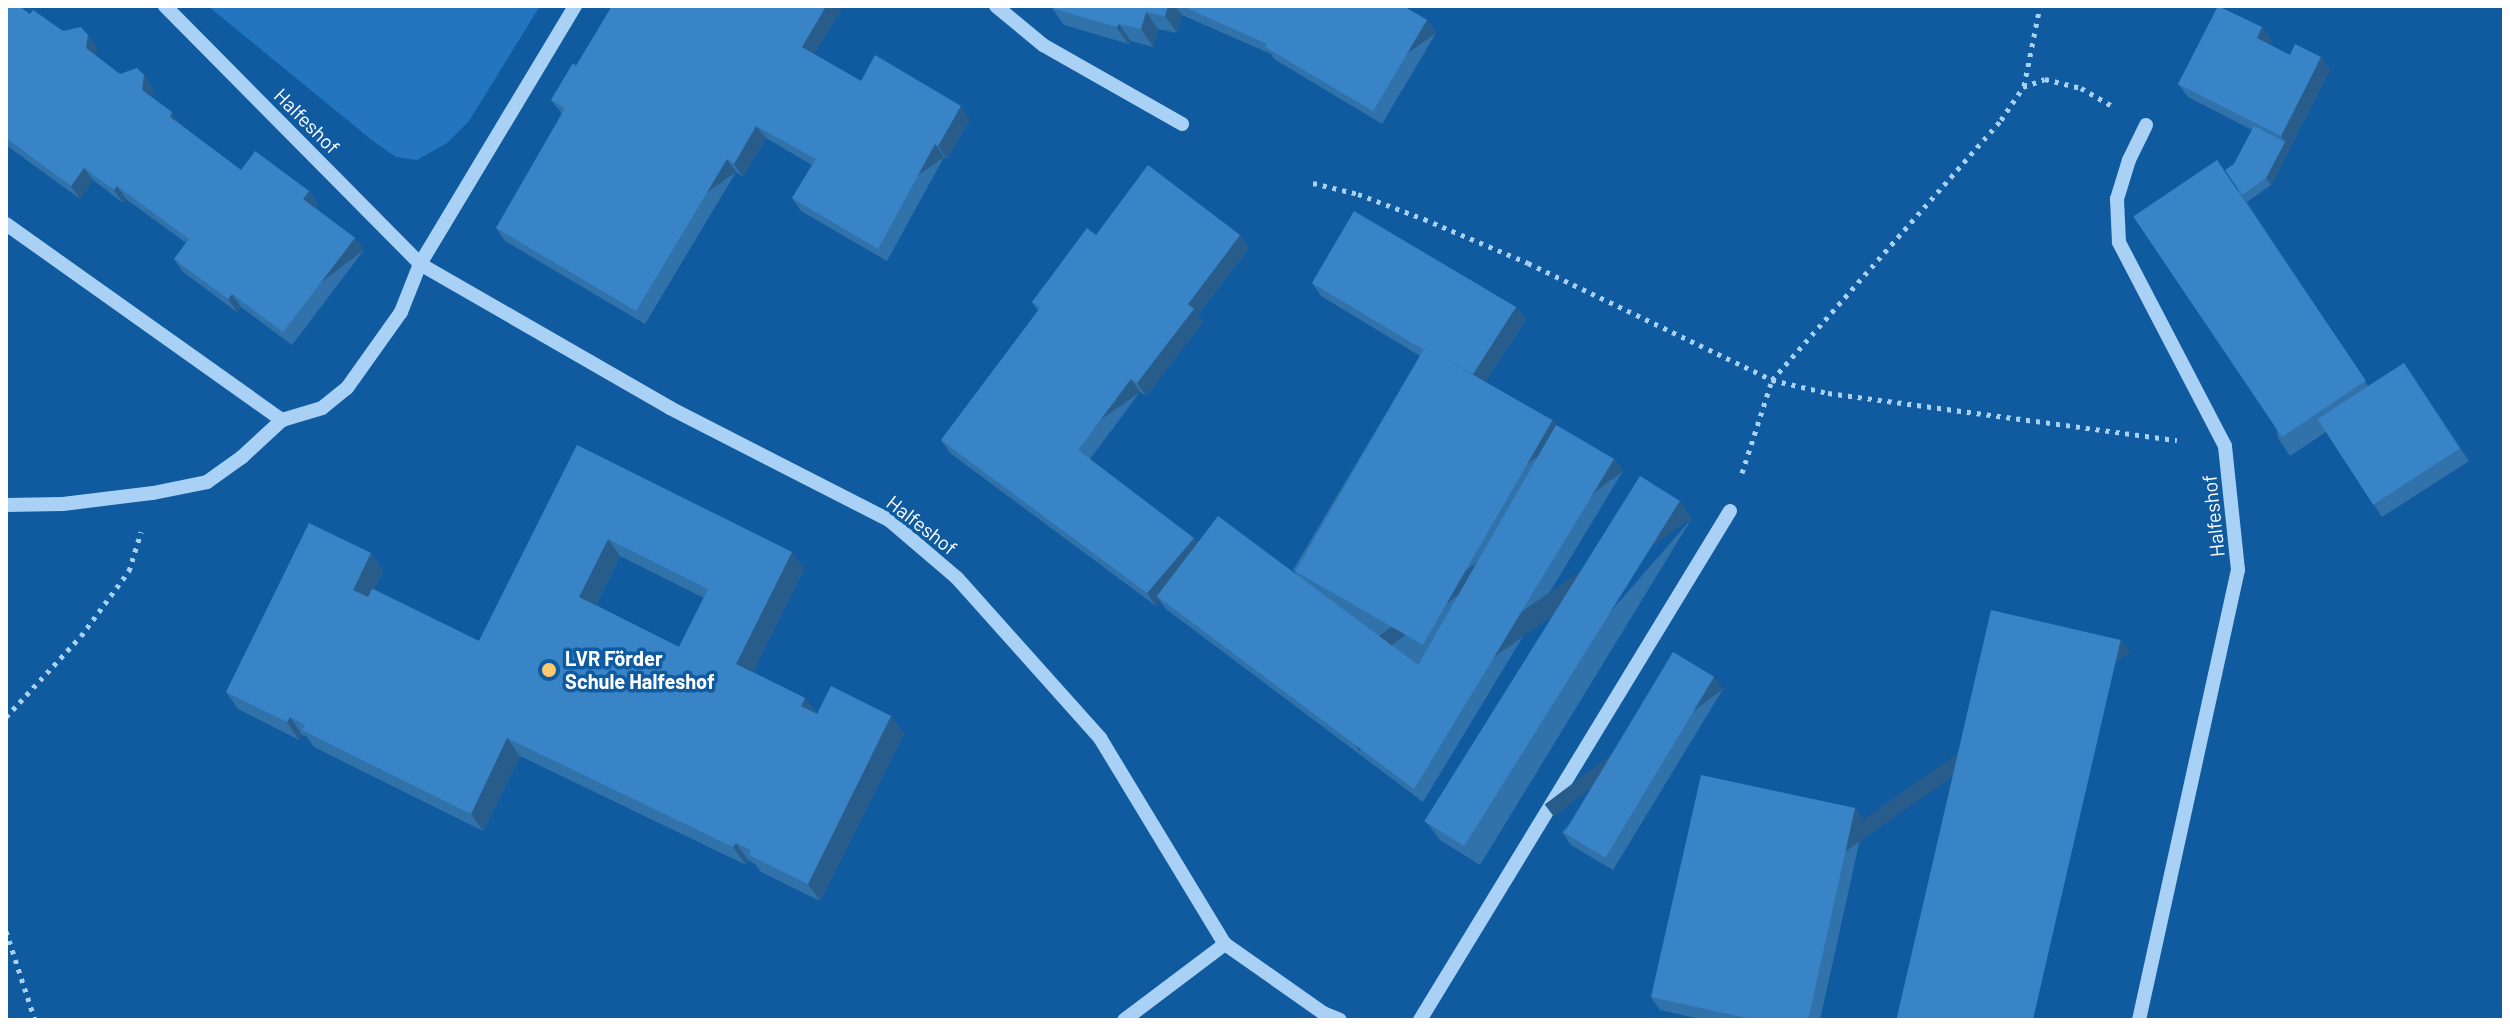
<!DOCTYPE html>
<meta charset="utf-8">
<style>
body{margin:0}
#map{position:relative;width:2510px;height:1026px;overflow:hidden;background:#105ba0;font-family:Barlow,sans-serif}
div>[style]{position:absolute}
.green>*{inset:0;background:#2375bf}
.path>*{height:5px;margin-top:-2.5px;transform-origin:0;background:repeating-linear-gradient(90deg,#a8d1f5 0 4px,transparent 0 10px)}
.minor>*{height:14px;margin:-7px;padding:0 7px;transform-origin:7px;border-radius:7px;background:#a8d1f5}
.wall>*{inset:0;background:#3172ab}
.shaded-wall>*{inset:0;background:#285c8b;transform-origin:0 0}
.building>*{inset:0;background:#3984c7;transform-origin:0 0}
.dots>*{width:22px;height:22px;translate:-50% -50%;box-sizing:border-box;border:4px solid #105ba0;border-radius:50%}
span{translate:-50% -50%;white-space:nowrap;text-align:center;line-height:1.15;-webkit-text-stroke:7px #105ba0;paint-order:stroke}
.street-label{font-size:20px;color:#fff}
.poi-label{font-size:20px;color:#fff;font-weight:700}
.left{translate:0 -50%;text-align:left}
.frame{position:absolute;inset:0;border:8px solid #fff;pointer-events:none}
</style>
<div id="map">
<div class="green">
<div style="clip-path:polygon(208px 6px,540px 6px,469px 121px,447px 143px,417px 160px,396px 157px,373px 141px)"></div>
</div>
<div class="path">
<div style="left:2024px;top:86px;width:82px;rotate:-78.7deg"></div>
<div style="left:1313px;top:183px;width:46px;rotate:13.7deg"></div>
<div style="left:1358px;top:194px;width:71px;rotate:20.7deg"></div>
<div style="left:1424px;top:219px;width:113px;rotate:22.9deg"></div>
<div style="left:1528px;top:263px;width:271px;rotate:25.6deg"></div>
<div style="left:1772px;top:380px;width:57px;rotate:13.1deg"></div>
<div style="left:1828px;top:393px;width:352px;rotate:7.7deg"></div>
<div style="left:1742px;top:473px;width:98px;rotate:-72.1deg"></div>
<div style="left:1772px;top:380px;width:346px;rotate:-48.6deg"></div>
<div style="left:2001px;top:120px;width:40px;rotate:-56deg"></div>
<div style="left:2023px;top:87px;width:23px;rotate:-20deg"></div>
<div style="left:2045px;top:79px;width:37px;rotate:14deg"></div>
<div style="left:2081px;top:88px;width:38px;rotate:30deg"></div>
<div style="left:6px;top:717px;width:110px;rotate:-47.2deg"></div>
<div style="left:81px;top:636px;width:81px;rotate:-53.6deg"></div>
<div style="left:129px;top:571px;width:41px;rotate:-72.9deg"></div>
<div style="left:6px;top:931px;width:94px;rotate:72deg"></div>
</div>
<div class="minor">
<div style="left:165px;top:6px;width:363px;rotate:45.3deg"></div>
<div style="left:420px;top:264px;width:301px;rotate:-59deg"></div>
<div style="left:996px;top:6px;width:61px;rotate:39.7deg"></div>
<div style="left:1043px;top:45px;width:160px;rotate:29.6deg"></div>
<div style="left:6px;top:224px;width:339px;rotate:35.4deg"></div>
<div style="left:282px;top:420px;width:42px;rotate:-16.7deg"></div>
<div style="left:322px;top:408px;width:32px;rotate:-39deg"></div>
<div style="left:347px;top:388px;width:93px;rotate:-54.6deg"></div>
<div style="left:401px;top:312px;width:52px;rotate:-68.4deg"></div>
<div style="left:420px;top:264px;width:289px;rotate:29.9deg"></div>
<div style="left:670px;top:408px;width:246px;rotate:27.1deg"></div>
<div style="left:889px;top:520px;width:89px;rotate:40.5deg"></div>
<div style="left:957px;top:578px;width:215px;rotate:48.2deg"></div>
<div style="left:1100px;top:738px;width:241px;rotate:58.8deg"></div>
<div style="left:1225px;top:944px;width:126px;rotate:143deg"></div>
<div style="left:6px;top:505px;width:57px;rotate:-1deg"></div>
<div style="left:63px;top:504px;width:91px;rotate:-7deg"></div>
<div style="left:153px;top:493px;width:55px;rotate:-11.5deg"></div>
<div style="left:207px;top:482px;width:43px;rotate:-35.5deg"></div>
<div style="left:242px;top:457px;width:54px;rotate:-42.8deg"></div>
<div style="left:1225px;top:944px;width:120px;rotate:35.1deg"></div>
<div style="left:1323px;top:1013px;width:18px;rotate:22deg"></div>
<div style="left:1420px;top:1020px;width:596px;rotate:-58.66deg"></div>
<div style="left:2139px;top:1020px;width:461px;rotate:-77.6deg"></div>
<div style="left:2238px;top:570px;width:125px;rotate:-96deg"></div>
<div style="left:2225px;top:446px;width:230px;rotate:-117.5deg"></div>
<div style="left:2119px;top:242px;width:43px;rotate:-92.7deg"></div>
<div style="left:2117px;top:199px;width:41px;rotate:-72.9deg"></div>
<div style="left:2129px;top:160px;width:39px;rotate:-64deg"></div>
</div>
<div class="wall">
<div style="clip-path:polygon(6px 6px,30px 14px,97px 48px,95px 56px,120px 74px,153px 88px,152px 97px,181px 125px,241px 170px,309px 191px,318px 204px,315px 208px,355px 238px,364px 250px,292px 345px,241px 307px,237px 312px,183px 272px,174px 259px,186px 243px,126px 199px,123px 203px,93px 180px,80px 199px,6px 145px)"></div>
<div style="clip-path:polygon(612px 6px,843px 6px,814px 54px,861px 81px,970px 119px,947px 159px,944px 157px,887px 261px,801px 211px,792px 198px,812px 165px,766px 138px,743px 177px,736px 172px,645px 324px,505px 241px,496px 228px,562px 114px,551px 100px,576px 66px)"></div>
<div style="clip-path:polygon(1052px 6px,1403px 6px,1427px 20px,1436px 33px,1382px 124px,1274px 59px,1271px 54px,1182px 15px,1177px 33px,1158px 29px,1153px 47px,1131px 41px,1129px 44px,1064px 25px,1052px 8px)"></div>
<div style="clip-path:polygon(2272px 40px,2269px 45px,2290px 55px,2330px 70px,2271px 185px,2247px 202px,2242px 195px,2368px 386px,2404px 363px,2469px 461px,2382px 517px,2326px 432px,2290px 456px,2278px 438px,2234px 164px,2252px 130px,2188px 97px,2178px 84px)"></div>
<div style="clip-path:polygon(1096px 235px,1249px 248px,1198px 315px,1203px 322px,1146px 396px,1140px 392px,1090px 459px,1198px 543px,1297px 575px,1293px 570px,1420px 356px,1321px 296px,1312px 283px,1516px 307px,1526px 320px,1485px 382px,1553px 420px,1556px 425px,1614px 459px,1623px 471px,1423px 802px,1166px 609px,1160px 601px,1156px 606px,950px 453px,941px 440px,1038px 311px,1032px 302px)"></div>
<div style="clip-path:polygon(evenodd,577px 445px,804px 569px,753px 672px,805px 698px,817px 714px,891px 716px,904px 734px,820px 901px,761px 872px,755px 864px,748px 860px,746px 865px,520px 756px,483px 831px,314px 747px,307px 737px,302px 735px,299px 740px,238px 709px,226px 692px,371px 553px,383px 571px,374px 589px,479px 641px,577px 445px,620px 556px,704px 598px,679px 647px,596px 605px,620px 556px)"></div>
<div style="clip-path:polygon(1692px 518px,1480px 865px,1440px 840px,1427px 823px)"></div>
<div style="clip-path:polygon(1714px 677px,1723px 689px,1613px 870px,1571px 845px,1562px 832px)"></div>
<div style="clip-path:polygon(1855px 808px,1864px 821px,1820px 1020px,1705px 1020px,1660px 1010px,1651px 997px)"></div>
</div>
<div class="shaded-wall">
<div style="clip-path:polygon(826px 6px,843px 6px,811px 60px,802px 47px)"></div>
<div style="clip-path:polygon(1168px 6px,1175px 6px,1182px 15px,1177px 33px,1165px 16px)"></div>
<div style="clip-path:polygon(1146px 12px,1158px 29px,1153px 47px,1141px 29px)"></div>
<div style="left:1427px;top:20px;width:16px;height:106px;rotate:55deg"></div>
<div style="left:1119px;top:24px;width:21px;height:4px;rotate:55deg"></div>
<div style="clip-path:polygon(2262px 27px,2272px 40px,2266px 51px,2257px 38px)"></div>
<div style="clip-path:polygon(88px 35px,97px 48px,95px 61px,86px 48px)"></div>
<div style="clip-path:polygon(2321px 57px,2330px 70px,2271px 185px,2266px 178px,2285px 142px,2281px 136px)"></div>
<div style="clip-path:polygon(144px 75px,153px 88px,151px 103px,142px 90px)"></div>
<div style="clip-path:polygon(961px 106px,970px 119px,947px 159px,938px 146px)"></div>
<div style="clip-path:polygon(172px 112px,181px 125px,170px 117px)"></div>
<div style="clip-path:polygon(756px 126px,766px 138px,743px 177px,734px 164px)"></div>
<div style="left:935px;top:144px;width:16px;height:119px;rotate:55deg"></div>
<div style="left:727px;top:159px;width:16px;height:177px;rotate:55deg"></div>
<div style="clip-path:polygon(84px 168px,93px 180px,80px 199px,71px 186px)"></div>
<div style="clip-path:polygon(117px 186px,126px 199px,123px 203px,114px 190px)"></div>
<div style="clip-path:polygon(309px 191px,318px 204px,312px 212px,303px 199px)"></div>
<div style="clip-path:polygon(1240px 235px,1249px 248px,1198px 315px,1203px 322px,1146px 396px,1137px 383px,1188px 304px)"></div>
<div style="left:355px;top:238px;width:15px;height:118px;rotate:53deg"></div>
<div style="clip-path:polygon(232px 294px,241px 307px,237px 312px,228px 299px)"></div>
<div style="clip-path:polygon(1516px 307px,1526px 320px,1479px 391px,1470px 378px)"></div>
<div style="left:1131px;top:379px;width:16px;height:89px;rotate:55deg"></div>
<div style="left:1553px;top:420px;width:22px;height:278px;rotate:56deg"></div>
<div style="left:1614px;top:459px;width:15px;height:386px;rotate:53deg"></div>
<div style="left:1680px;top:501px;width:21px;height:406px;rotate:55deg"></div>
<div style="clip-path:polygon(1194px 538px,1203px 550px,1157px 596px,1160px 601px,1156px 606px,1147px 593px)"></div>
<div style="clip-path:polygon(608px 539px,620px 556px,591px 614px,579px 597px)"></div>
<div style="clip-path:polygon(792px 552px,804px 569px,749px 681px,736px 664px)"></div>
<div style="clip-path:polygon(371px 553px,383px 571px,365px 607px,353px 590px)"></div>
<div style="left:2121px;top:639px;width:16px;height:390px;rotate:55deg"></div>
<div style="left:1714px;top:677px;width:15px;height:212px;rotate:53deg"></div>
<div style="clip-path:polygon(805px 698px,817px 715px,801px 706px)"></div>
<div style="clip-path:polygon(891px 716px,904px 734px,820px 901px,808px 884px)"></div>
<div style="clip-path:polygon(290px 717px,302px 735px,299px 740px,287px 722px)"></div>
<div style="clip-path:polygon(507px 738px,520px 756px,483px 831px,471px 814px)"></div>
<div style="left:1855px;top:808px;width:16px;height:217px;rotate:55deg"></div>
<div style="clip-path:polygon(736px 843px,748px 860px,746px 865px,733px 847px)"></div>
</div>
<div class="building">
<div style="clip-path:polygon(6px 6px,19px 6px,30px 14px,33px 10px,63px 31px,81px 27px,88px 35px,86px 48px,120px 74px,137px 68px,144px 75px,142px 90px,172px 112px,170px 117px,241px 170px,255px 151px,309px 191px,303px 199px,355px 238px,283px 332px,232px 294px,228px 299px,174px 259px,189px 239px,117px 186px,114px 190px,84px 168px,71px 186px,6px 138px)"></div>
<div style="clip-path:polygon(612px 6px,826px 6px,802px 47px,861px 81px,875px 55px,961px 106px,938px 146px,935px 144px,878px 249px,792px 198px,816px 159px,756px 126px,734px 164px,727px 159px,636px 311px,496px 228px,565px 108px,551px 100px,573px 63px,576px 66px)"></div>
<div style="clip-path:polygon(1052px 6px,1168px 6px,1165px 16px,1146px 12px,1141px 29px,1119px 24px,1117px 27px,1052px 8px)"></div>
<div style="clip-path:polygon(1182px 6px,1403px 6px,1427px 20px,1373px 111px,1265px 47px,1267px 44px)"></div>
<div style="clip-path:polygon(2218px 6px,2262px 27px,2257px 38px,2290px 55px,2295px 44px,2321px 57px,2281px 136px,2178px 84px)"></div>
<div style="clip-path:polygon(2254px 126px,2285px 142px,2266px 178px,2242px 195px,2225px 170px,2234px 164px)"></div>
<div style="left:2217px;top:160px;width:266px;height:101px;rotate:56deg"></div>
<div style="clip-path:polygon(1148px 165px,1240px 235px,1188px 304px,1194px 309px,1137px 383px,1131px 379px,1078px 450px,1194px 538px,1147px 593px,941px 440px,1040px 308px,1032px 302px,1087px 228px,1096px 235px)"></div>
<div style="clip-path:polygon(1354px 211px,1516px 307px,1473px 374px,1425px 347px,1424px 350px,1312px 283px)"></div>
<div style="left:1425px;top:347px;width:147px;height:259px;rotate:30deg"></div>
<div style="left:2404px;top:363px;width:102px;height:103px;rotate:57deg"></div>
<div style="clip-path:polygon(1556px 425px,1614px 459px,1414px 789px,1157px 596px,1218px 516px,1418px 665px)"></div>
<div style="clip-path:polygon(evenodd,577px 445px,792px 552px,736px 664px,805px 698px,801px 706px,817px 714px,831px 686px,891px 716px,808px 884px,749px 855px,751px 850px,736px 843px,733px 847px,507px 738px,471px 814px,302px 730px,305px 725px,290px 717px,287px 722px,226px 692px,309px 523px,371px 553px,353px 590px,368px 597px,372px 589px,479px 641px,577px 445px,608px 539px,708px 589px,679px 647px,579px 597px,608px 539px)"></div>
<div style="left:1640px;top:476px;width:47px;height:407px;rotate:32deg"></div>
<div style="left:1991px;top:610px;width:133px;height:420px;rotate:13deg"></div>
<div style="left:1673px;top:652px;width:48px;height:211px;rotate:31deg"></div>
<div style="clip-path:polygon(1701px 775px,1855px 808px,1808px 1020px,1756px 1020px,1651px 997px)"></div>
</div>
<div class="dots">
<div style="left:549px;top:670px;background:#ffc96d"></div>
</div>
<div class="street-label">
<span style="left:307px;top:121px;rotate:45deg">Halfeshof</span>
<span style="left:2213px;top:516px;rotate:-96deg">Halfeshof</span>
<span style="left:922px;top:525px;rotate:38deg">Halfeshof</span>
</div>
<div class="poi-label">
<span class="left" style="left:565px;top:670px">LVR Förder<br>Schule Halfeshof</span>
</div>
<div class="frame"></div>
</div>
